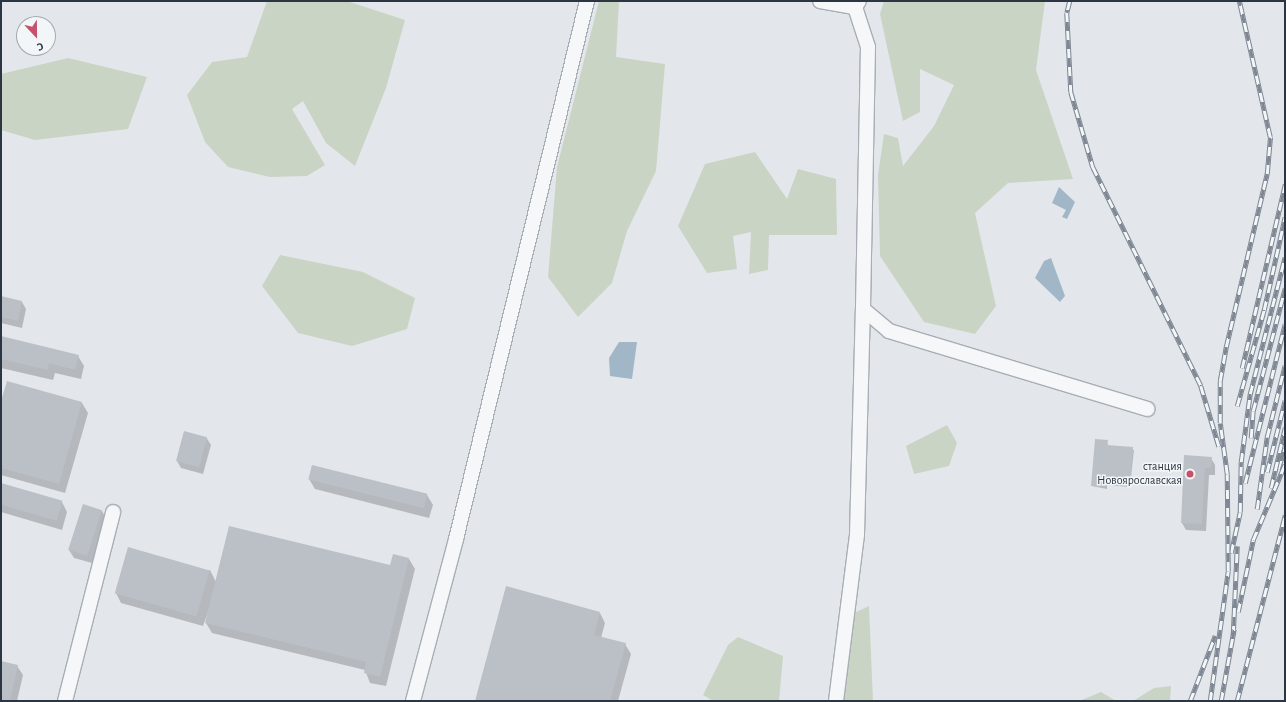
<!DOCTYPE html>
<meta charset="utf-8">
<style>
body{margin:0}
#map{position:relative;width:1286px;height:702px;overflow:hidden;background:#e3e7eb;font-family:"Alegreya Sans",sans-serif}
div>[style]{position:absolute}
.green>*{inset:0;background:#cad4c5}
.water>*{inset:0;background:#a1b7c8}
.shadow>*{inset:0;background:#0003}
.building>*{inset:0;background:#bbc0c7;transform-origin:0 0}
.roads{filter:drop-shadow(1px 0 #a8aeb5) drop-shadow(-1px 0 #a8aeb5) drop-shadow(0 1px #a8aeb5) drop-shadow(0 -1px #a8aeb5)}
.minor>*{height:14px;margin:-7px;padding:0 7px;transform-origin:7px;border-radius:7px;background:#f6f7f9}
.rail>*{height:4.5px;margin-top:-2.25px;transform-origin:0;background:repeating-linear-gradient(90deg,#f3f6f8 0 9px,#7e8793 0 18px);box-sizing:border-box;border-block:1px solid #7e8793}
.dots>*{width:11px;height:11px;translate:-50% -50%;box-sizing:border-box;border:2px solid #f3f6f8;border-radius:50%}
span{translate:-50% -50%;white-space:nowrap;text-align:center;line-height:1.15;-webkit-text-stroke:3px #f3f6f8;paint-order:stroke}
.poi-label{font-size:12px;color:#2c3642}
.right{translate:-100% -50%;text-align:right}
.frame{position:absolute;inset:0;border:2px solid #2c3642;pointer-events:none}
.north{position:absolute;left:16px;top:16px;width:40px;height:40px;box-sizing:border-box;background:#f3f6f8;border:1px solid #a3a9af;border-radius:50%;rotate:158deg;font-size:11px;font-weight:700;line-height:16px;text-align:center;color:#2c3642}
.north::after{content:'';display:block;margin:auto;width:14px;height:18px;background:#c7516b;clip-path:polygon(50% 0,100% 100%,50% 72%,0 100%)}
</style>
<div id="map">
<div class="green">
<div style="clip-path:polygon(267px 1px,347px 1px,405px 20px,386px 88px,355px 166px,326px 143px,303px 101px,292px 109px,325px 165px,307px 176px,270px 177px,228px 167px,205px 142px,187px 95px,212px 62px,247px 57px)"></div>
<div style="clip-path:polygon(599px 1px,619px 1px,616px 57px,665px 64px,656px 171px,627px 231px,612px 283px,578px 317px,548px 277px,557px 167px)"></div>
<div style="clip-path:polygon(884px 1px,1045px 1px,1036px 70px,1073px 179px,1008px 183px,975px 213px,996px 306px,975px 334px,924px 322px,880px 256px,878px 175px,884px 134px,898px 138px,903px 166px,934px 126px,954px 85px,920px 69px,920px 112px,903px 121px,880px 14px)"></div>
<div style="clip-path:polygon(68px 58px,147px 77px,128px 129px,35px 140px,1px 130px,1px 74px)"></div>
<div style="clip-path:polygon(755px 152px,787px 199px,798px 169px,836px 179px,837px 235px,769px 235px,768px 270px,749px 274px,751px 232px,733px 236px,737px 269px,707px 273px,678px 226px,705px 164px)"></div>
<div style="clip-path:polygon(280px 255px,363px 272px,415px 298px,407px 329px,352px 346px,298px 333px,262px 286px)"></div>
<div style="clip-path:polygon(947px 425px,957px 443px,949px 466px,914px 474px,906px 446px)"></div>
<div style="clip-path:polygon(869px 606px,873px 701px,837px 701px,844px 618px)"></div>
<div style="clip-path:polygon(738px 637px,783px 656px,779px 701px,713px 701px,703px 695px,728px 645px)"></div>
<div style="clip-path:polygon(1171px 686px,1170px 701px,1133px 701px,1154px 688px)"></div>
<div style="clip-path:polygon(1101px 692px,1116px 701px,1079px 701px)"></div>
</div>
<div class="water">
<div style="clip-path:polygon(1059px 187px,1075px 202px,1067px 219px,1062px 217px,1066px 210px,1052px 203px)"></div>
<div style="clip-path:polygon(1051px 258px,1065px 296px,1060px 302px,1035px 278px,1044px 261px)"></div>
<div style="clip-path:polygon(619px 342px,637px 342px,632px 379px,610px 376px,609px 358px)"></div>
</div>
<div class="shadow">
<div style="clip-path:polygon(1px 297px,22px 302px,26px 309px,22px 328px,1px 323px)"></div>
<div style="clip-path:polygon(1px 337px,78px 356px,84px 366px,81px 379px,55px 373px,53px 380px,1px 368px)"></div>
<div style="clip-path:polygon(82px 403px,88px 413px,65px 493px,1px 475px,1px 405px)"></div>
<div style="clip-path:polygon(206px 437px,211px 445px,203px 474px,181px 468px,177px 461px)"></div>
<div style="clip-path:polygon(1107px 441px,1108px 446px,1134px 450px,1130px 487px,1107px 485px,1107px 489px,1092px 486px)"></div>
<div style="clip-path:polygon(1185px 456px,1211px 458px,1215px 465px,1215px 475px,1209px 475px,1206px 531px,1186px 530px,1182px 523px)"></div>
<div style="clip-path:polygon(312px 466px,427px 495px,433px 505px,429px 518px,315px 489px,309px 479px)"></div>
<div style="clip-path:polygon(1px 484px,62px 502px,67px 512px,62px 530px,1px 512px)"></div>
<div style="clip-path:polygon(83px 505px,102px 511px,106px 518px,92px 563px,74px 558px,69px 550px)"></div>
<div style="clip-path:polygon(409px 559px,415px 569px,386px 686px,370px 683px,365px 670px,212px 633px,206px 623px,211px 604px,203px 626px,121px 603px,116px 593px,210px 570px,216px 582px,391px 566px)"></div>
<div style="clip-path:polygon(600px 613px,605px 623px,601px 638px,625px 644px,631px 654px,618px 701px,476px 701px)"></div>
<div style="clip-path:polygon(1px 662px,17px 666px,23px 675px,17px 701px,1px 701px)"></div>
</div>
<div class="building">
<div style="clip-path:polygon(1px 296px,22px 301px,18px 321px,1px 317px)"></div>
<div style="clip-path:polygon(1px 336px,79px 355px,75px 370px,49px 363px,48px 370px,1px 359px)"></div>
<div style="clip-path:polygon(7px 381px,82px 402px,59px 484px,1px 468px,1px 401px)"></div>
<div style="left:184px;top:431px;width:24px;height:31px;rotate:15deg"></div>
<div style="clip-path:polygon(1095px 439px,1108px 440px,1107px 445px,1133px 447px,1130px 485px,1106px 483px,1106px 487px,1091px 486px)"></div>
<div style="clip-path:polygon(1184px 455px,1212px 457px,1211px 468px,1205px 468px,1202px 524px,1181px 523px)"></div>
<div style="left:312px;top:465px;width:119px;height:15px;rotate:14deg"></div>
<div style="left:1px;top:483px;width:64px;height:21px;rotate:16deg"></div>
<div style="left:83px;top:504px;width:20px;height:48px;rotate:18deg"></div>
<div style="clip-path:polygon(229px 526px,390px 565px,393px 554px,409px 558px,380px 677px,364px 673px,366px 662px,205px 623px)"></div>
<div style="left:128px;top:547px;width:85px;height:48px;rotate:16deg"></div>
<div style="clip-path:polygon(506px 586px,600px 612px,594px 635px,626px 643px,610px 701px,475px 701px)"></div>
<div style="clip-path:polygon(1px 661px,18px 665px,10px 701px,1px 701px)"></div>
</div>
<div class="roads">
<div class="minor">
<div style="left:820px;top:1px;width:36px;rotate:10deg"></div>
<div style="left:855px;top:7px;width:7px;rotate:-56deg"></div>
<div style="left:855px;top:7px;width:42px;rotate:72deg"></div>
<div style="left:868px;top:47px;width:262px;rotate:91.1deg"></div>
<div style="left:863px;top:309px;width:34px;rotate:40deg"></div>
<div style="left:889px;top:331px;width:270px;rotate:16.8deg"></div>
<div style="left:65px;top:701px;width:195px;rotate:-75.7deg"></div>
<div style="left:413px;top:701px;width:168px;rotate:-75.1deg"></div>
<div style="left:456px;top:539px;width:554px;rotate:-76.32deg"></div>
<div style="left:836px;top:701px;width:168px;rotate:-82.8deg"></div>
<div style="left:857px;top:534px;width:225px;rotate:-88.5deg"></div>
</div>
</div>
<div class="rail">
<div style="left:1070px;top:1px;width:12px;rotate:104deg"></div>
<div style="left:1067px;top:13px;width:79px;rotate:87.1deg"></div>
<div style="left:1071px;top:92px;width:78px;rotate:73.7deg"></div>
<div style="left:1093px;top:167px;width:244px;rotate:63.7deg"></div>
<div style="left:1201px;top:386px;width:63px;rotate:73.3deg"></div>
<div style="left:1242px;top:368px;width:189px;rotate:-76.8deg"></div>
<div style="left:1237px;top:406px;width:100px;rotate:-74.3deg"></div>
<div style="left:1264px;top:310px;width:95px;rotate:-77.3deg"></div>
<div style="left:1251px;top:438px;width:27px;rotate:-86deg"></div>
<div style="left:1253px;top:411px;width:127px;rotate:-75.4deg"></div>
<div style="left:1278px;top:469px;width:22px;rotate:-72deg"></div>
<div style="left:1267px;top:472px;width:74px;rotate:-76deg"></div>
<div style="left:1245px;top:483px;width:164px;rotate:-75.9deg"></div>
<div style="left:1271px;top:488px;width:62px;rotate:-76.9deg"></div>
<div style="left:1257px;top:509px;width:73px;rotate:-82.1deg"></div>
<div style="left:1267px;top:437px;width:74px;rotate:-76deg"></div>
<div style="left:1231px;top:553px;width:42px;rotate:-77.6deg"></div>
<div style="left:1240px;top:512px;width:50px;rotate:-88.9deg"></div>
<div style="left:1241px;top:462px;width:69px;rotate:-82.5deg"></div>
<div style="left:1250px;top:394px;width:141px;rotate:-75.7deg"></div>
<div style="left:1238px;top:612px;width:74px;rotate:-78.2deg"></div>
<div style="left:1253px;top:540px;width:82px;rotate:-67.2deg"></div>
<div style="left:1233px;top:635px;width:89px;rotate:-87.4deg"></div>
<div style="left:1190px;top:701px;width:70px;rotate:-69deg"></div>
<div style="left:1210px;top:701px;width:131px;rotate:-82.1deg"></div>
<div style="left:1228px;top:571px;width:97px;rotate:-90.6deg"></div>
<div style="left:1227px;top:474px;width:51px;rotate:-97.8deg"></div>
<div style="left:1220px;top:423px;width:42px;rotate:-90deg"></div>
<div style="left:1220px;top:381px;width:35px;rotate:-80deg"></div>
<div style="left:1226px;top:347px;width:178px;rotate:-76.7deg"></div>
<div style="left:1267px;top:174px;width:37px;rotate:-85deg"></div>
<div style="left:1270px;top:137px;width:139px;rotate:-102.8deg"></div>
<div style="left:1221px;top:701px;width:73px;rotate:-79.8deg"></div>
<div style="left:1237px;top:701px;width:192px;rotate:-75.5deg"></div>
</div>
<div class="dots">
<div style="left:1190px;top:474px;background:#c7516b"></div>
</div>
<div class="poi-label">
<span class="right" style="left:1182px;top:474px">станция<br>Новоярославская</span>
</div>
<div class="frame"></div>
<div class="north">С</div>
</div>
